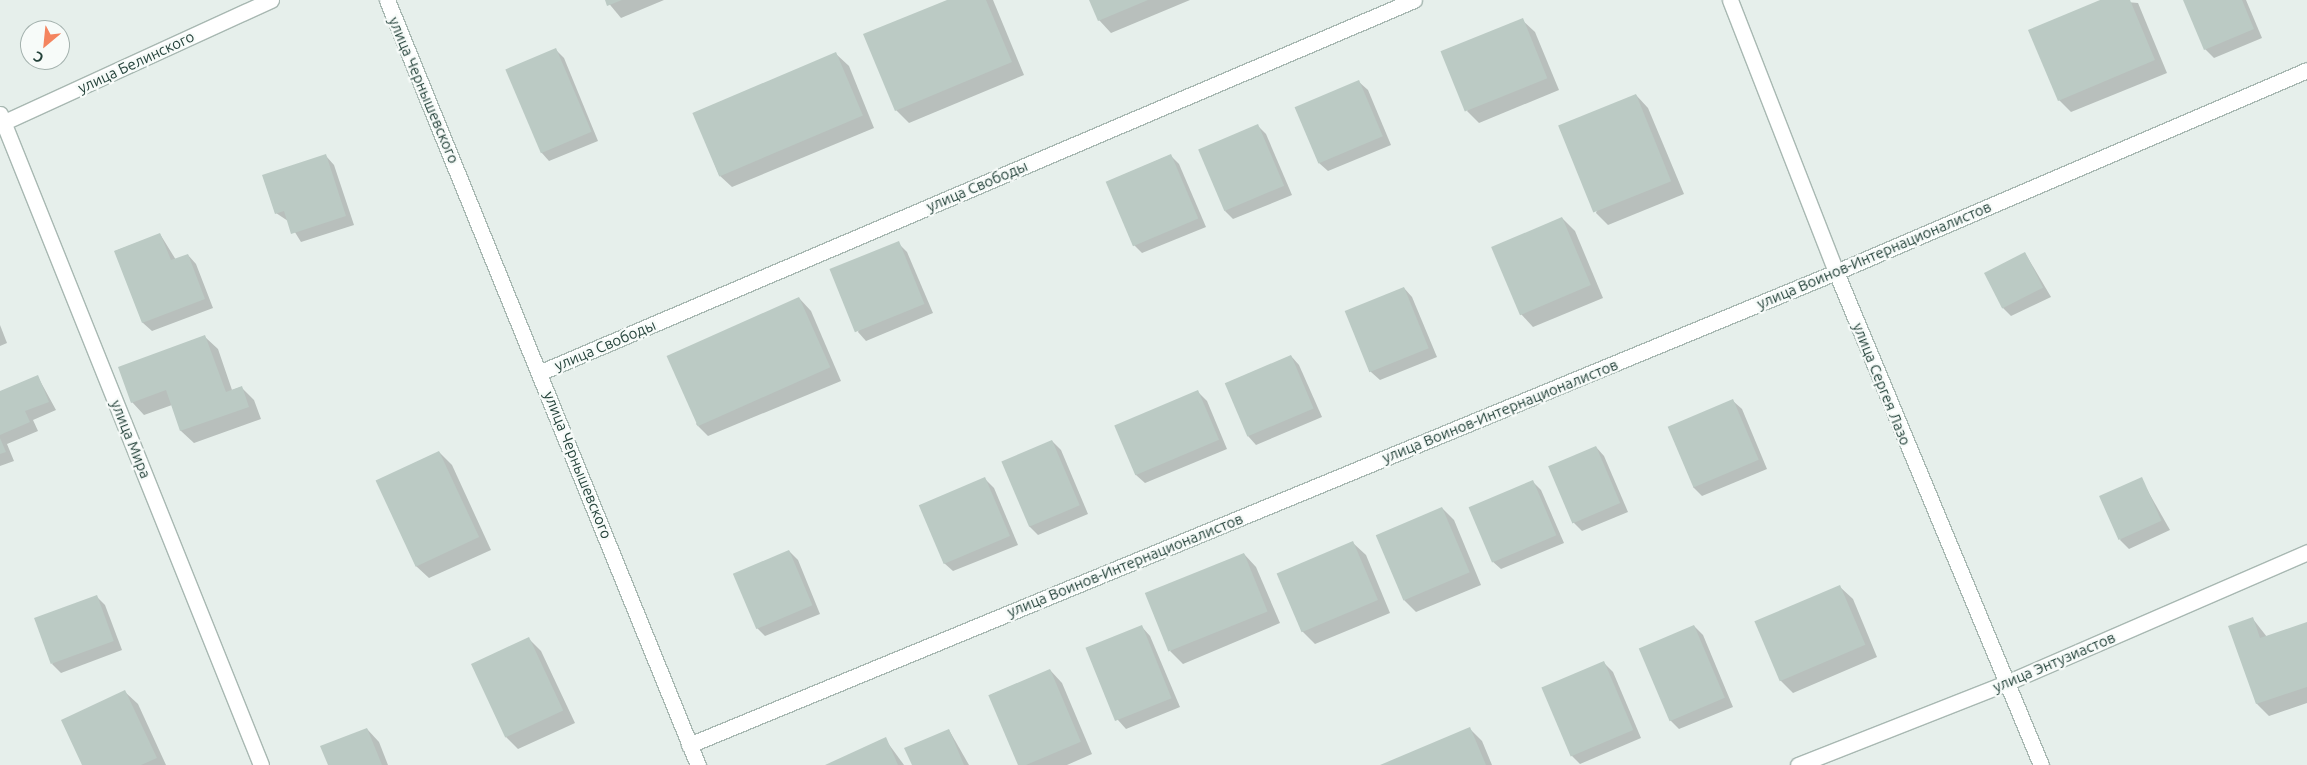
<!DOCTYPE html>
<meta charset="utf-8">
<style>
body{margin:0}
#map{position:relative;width:2307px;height:765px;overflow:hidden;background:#e6efeb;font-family:Ubuntu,sans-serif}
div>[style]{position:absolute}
.shadow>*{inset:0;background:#0003}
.building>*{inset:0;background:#bbcac4;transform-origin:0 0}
.roads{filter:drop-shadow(1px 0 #a8b8b2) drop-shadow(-1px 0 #a8b8b2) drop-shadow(0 1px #a8b8b2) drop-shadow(0 -1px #a8b8b2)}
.street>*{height:15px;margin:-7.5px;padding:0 7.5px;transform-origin:7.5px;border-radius:7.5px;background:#fff}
span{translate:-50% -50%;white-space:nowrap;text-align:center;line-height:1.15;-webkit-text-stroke:4.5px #f7fbf9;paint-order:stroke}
.street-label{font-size:15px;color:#24423a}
.north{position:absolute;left:20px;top:20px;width:50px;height:50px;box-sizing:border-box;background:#f7fbf9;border:1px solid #a3b1ad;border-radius:50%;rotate:208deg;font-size:14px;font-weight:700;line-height:20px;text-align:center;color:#24423a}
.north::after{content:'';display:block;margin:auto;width:18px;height:22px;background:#f4845f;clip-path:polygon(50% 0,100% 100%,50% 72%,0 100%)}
</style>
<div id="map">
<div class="shadow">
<div style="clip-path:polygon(606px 0,664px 0,621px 18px)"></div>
<div style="clip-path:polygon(950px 0,993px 0,1024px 75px,909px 123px,896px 110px)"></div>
<div style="clip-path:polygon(1091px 0,1190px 0,1111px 33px,1099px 20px)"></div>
<div style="clip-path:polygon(2104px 0,2138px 3px,2167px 73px,2071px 112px,2059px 100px)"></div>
<div style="clip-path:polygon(2185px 0,2246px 0,2262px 38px,2214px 58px,2205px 49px)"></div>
<div style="clip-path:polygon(1522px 20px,1535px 32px,1559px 90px,1479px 123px,1467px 111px)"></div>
<div style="clip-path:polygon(556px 50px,564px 58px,598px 141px,549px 161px,541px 152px)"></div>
<div style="clip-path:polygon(836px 54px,849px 66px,874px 128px,732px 187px,719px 175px,694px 113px)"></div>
<div style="clip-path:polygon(1359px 82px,1368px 90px,1391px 145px,1328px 171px,1319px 163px,1296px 108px)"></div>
<div style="clip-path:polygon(1636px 95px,1648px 108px,1684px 194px,1608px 225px,1596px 213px)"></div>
<div style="clip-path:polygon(1258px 126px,1266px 134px,1292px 195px,1233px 219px,1225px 211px)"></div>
<div style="clip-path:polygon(1170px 155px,1179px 164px,1206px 227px,1142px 253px,1134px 245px,1107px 182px)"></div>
<div style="clip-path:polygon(326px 156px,334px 165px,354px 225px,301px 242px,288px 221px,276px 213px)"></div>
<div style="clip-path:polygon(1562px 218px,1575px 231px,1603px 298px,1533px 327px,1521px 314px)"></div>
<div style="clip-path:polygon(160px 234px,176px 260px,188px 255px,196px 264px,213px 308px,152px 331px,143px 323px,115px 251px)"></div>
<div style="clip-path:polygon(898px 243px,907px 252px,933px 313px,866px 341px,858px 332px)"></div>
<div style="clip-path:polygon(2025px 253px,2051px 297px,2011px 316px,2002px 307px)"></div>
<div style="clip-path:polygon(1404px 288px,1412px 297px,1437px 357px,1380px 380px,1371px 372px,1347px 312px)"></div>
<div style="clip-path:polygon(799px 298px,811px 311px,841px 381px,708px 436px,696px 424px)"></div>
<div style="clip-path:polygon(0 325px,7px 343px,0 346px)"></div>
<div style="clip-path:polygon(205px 337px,218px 349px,232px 390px,241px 387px,254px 400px,261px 419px,194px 443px,181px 431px,172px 405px,144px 415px,132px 402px)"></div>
<div style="clip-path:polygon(1291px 356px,1299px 365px,1322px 417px,1256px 445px,1248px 436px)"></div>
<div style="clip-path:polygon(38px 377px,56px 410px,33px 420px,38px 431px,7px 444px,14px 461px,0 466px,0 392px)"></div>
<div style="clip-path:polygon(1198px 392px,1207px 401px,1227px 449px,1145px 483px,1136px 475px,1116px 426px)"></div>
<div style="clip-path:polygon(1733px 401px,1742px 409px,1767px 469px,1702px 496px,1693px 487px)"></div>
<div style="clip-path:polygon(1052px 441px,1061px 450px,1088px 514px,1038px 535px,1029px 526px)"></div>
<div style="clip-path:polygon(1596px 447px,1604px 456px,1628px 512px,1582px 531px,1573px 522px)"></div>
<div style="clip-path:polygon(439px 452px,452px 465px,491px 550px,429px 578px,416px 566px,377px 481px)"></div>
<div style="clip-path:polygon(985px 479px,994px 488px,1018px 545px,953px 571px,944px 563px,921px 506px)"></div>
<div style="clip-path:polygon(2141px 479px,2170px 530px,2129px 549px,2120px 540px)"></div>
<div style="clip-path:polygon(1533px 482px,1541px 490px,1564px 543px,1501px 569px,1492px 561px)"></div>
<div style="clip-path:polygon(1442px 508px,1454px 520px,1481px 585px,1416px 612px,1404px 600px)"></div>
<div style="clip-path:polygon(1353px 543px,1366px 555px,1390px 613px,1315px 644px,1302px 631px)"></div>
<div style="clip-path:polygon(789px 551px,798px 560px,820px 614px,765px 636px,757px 628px)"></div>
<div style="clip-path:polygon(1244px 554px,1256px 567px,1280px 623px,1183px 664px,1170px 651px)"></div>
<div style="clip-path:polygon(1840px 587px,1853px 599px,1877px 657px,1793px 693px,1780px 680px)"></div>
<div style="clip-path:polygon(96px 596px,105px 605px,122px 650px,61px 673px,52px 664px)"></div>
<div style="clip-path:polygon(2253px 619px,2267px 637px,2307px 623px,2307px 703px,2269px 716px,2257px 704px,2230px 627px)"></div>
<div style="clip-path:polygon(1694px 626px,1703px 635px,1733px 707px,1679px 729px,1670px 720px)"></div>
<div style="clip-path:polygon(1142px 627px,1150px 636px,1180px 707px,1126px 729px,1118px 720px,1088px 649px)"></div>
<div style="clip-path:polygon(529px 639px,541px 651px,575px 723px,518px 749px,506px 737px)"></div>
<div style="clip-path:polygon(1604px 663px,1613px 672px,1641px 738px,1580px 764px,1571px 755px)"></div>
<div style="clip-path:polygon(1050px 670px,1062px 683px,1092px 754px,1067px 765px,1019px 765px,990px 695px)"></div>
<div style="clip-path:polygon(125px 692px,138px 704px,166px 765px,83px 765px)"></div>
<div style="clip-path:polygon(367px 729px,379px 742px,388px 765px,329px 765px)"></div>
<div style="clip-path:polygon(1470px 729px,1482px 741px,1492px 765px,1383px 765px)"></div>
<div style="clip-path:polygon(949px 730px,969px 765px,913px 765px)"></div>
<div style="clip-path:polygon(885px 739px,904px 765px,828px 765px)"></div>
</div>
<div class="building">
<div style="clip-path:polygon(605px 0,622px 0,607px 6px)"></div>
<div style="clip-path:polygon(947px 0,986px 0,1012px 62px,895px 111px,863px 34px)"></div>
<div style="clip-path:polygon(1089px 0,1148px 0,1098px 21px)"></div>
<div style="clip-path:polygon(2100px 0,2130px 0,2155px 60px,2058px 101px,2028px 30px)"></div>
<div style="clip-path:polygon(2183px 0,2242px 0,2254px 29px,2204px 50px)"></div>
<div style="left:1523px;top:18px;width:65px;height:89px;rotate:68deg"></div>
<div style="left:556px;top:48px;width:91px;height:55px;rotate:67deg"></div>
<div style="left:836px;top:52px;width:69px;height:156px;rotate:67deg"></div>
<div style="left:1359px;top:80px;width:61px;height:70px;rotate:67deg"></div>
<div style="left:1636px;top:94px;width:94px;height:84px;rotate:68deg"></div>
<div style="left:1258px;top:124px;width:67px;height:65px;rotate:67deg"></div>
<div style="clip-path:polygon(326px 154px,346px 216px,291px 234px,284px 211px,275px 214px,262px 175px)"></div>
<div style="left:1171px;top:154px;width:70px;height:71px;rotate:67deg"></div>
<div style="left:1562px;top:217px;width:74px;height:77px;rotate:67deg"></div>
<div style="clip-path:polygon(160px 233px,171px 260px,188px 254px,205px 299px,142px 323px,114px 251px)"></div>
<div style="left:899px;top:241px;width:68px;height:75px;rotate:68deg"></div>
<div style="left:2025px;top:252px;width:40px;height:46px;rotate:63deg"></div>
<div style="left:1404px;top:287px;width:66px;height:64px;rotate:68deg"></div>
<div style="left:799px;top:297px;width:77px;height:145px;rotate:66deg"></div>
<div style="clip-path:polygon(205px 335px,226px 392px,242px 386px,249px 407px,180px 431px,166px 390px,131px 403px,118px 367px)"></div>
<div style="left:1291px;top:355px;width:58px;height:72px;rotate:67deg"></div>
<div style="clip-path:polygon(38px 375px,49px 402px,25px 411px,30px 422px,0 435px,0 391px)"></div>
<div style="left:1198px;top:390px;width:54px;height:91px;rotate:67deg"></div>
<div style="left:1733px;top:399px;width:66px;height:71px;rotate:67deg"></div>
<div style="clip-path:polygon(0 438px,6px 452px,0 454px)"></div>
<div style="left:1052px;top:440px;width:71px;height:55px;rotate:67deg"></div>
<div style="left:1596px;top:446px;width:62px;height:52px;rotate:67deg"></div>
<div style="left:439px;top:451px;width:95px;height:70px;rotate:65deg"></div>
<div style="left:985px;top:477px;width:64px;height:72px;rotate:67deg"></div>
<div style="left:2142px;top:477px;width:48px;height:47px;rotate:66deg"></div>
<div style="left:1533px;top:480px;width:60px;height:70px;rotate:67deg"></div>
<div style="left:1442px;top:507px;width:71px;height:72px;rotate:67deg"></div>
<div style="left:1353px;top:541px;width:64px;height:83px;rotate:67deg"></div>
<div style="left:789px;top:550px;width:60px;height:61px;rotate:67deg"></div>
<div style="left:1244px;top:553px;width:63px;height:107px;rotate:68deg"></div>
<div style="left:1840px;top:585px;width:65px;height:93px;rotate:67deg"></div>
<div style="left:97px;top:595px;width:49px;height:67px;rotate:70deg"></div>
<div style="clip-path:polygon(2253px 617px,2260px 638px,2307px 622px,2307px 687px,2256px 704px,2228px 626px)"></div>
<div style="left:1142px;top:625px;width:79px;height:61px;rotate:68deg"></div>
<div style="left:1694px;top:625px;width:79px;height:60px;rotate:67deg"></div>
<div style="left:529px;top:637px;width:81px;height:64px;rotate:65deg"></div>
<div style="left:1604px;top:661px;width:75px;height:68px;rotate:67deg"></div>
<div style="left:1050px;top:669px;width:79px;height:67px;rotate:67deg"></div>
<div style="clip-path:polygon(125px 690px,157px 758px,141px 765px,82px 765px,61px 720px)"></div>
<div style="clip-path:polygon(1470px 727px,1486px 765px,1380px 765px)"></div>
<div style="clip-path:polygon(367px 728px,382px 765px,328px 765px,320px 746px)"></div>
<div style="clip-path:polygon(949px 729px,964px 765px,912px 765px,904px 748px)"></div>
<div style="clip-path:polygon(886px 737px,898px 765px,825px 765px)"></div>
</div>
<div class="roads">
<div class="street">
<div style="left:387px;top:0;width:826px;rotate:67.88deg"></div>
<div style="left:1730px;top:0;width:292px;rotate:68.7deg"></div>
<div style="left:1836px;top:272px;width:534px;rotate:67.42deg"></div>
<div style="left:0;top:114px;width:701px;rotate:68.15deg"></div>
<div style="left:0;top:124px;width:298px;rotate:-24.6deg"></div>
<div style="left:541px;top:372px;width:949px;rotate:-23.08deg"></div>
<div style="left:689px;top:745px;width:1241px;rotate:-22.41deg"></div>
<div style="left:1836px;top:272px;width:512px;rotate:-23.21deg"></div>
<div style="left:1798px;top:765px;width:221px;rotate:-21.5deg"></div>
<div style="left:2004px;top:684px;width:331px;rotate:-23.5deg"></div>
</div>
</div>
<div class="street-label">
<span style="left:136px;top:62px;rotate:-25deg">улица Белинского</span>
<span style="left:424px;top:90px;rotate:67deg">улица Чернышевского</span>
<span style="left:977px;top:186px;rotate:-23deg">улица Свободы</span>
<span style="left:1874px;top:255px;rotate:-23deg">улица Воинов-Интернационалистов</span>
<span style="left:605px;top:345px;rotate:-23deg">улица Свободы</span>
<span style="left:1882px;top:384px;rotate:68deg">улица Сергея Лазо</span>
<span style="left:1500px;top:411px;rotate:-22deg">улица Воинов-Интернационалистов</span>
<span style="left:131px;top:439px;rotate:68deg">улица Мира</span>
<span style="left:578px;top:465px;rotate:68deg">улица Чернышевского</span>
<span style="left:1125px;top:565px;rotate:-22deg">улица Воинов-Интернационалистов</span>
<span style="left:2054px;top:662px;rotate:-23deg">улица Энтузиастов</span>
</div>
<div class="north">С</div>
</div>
